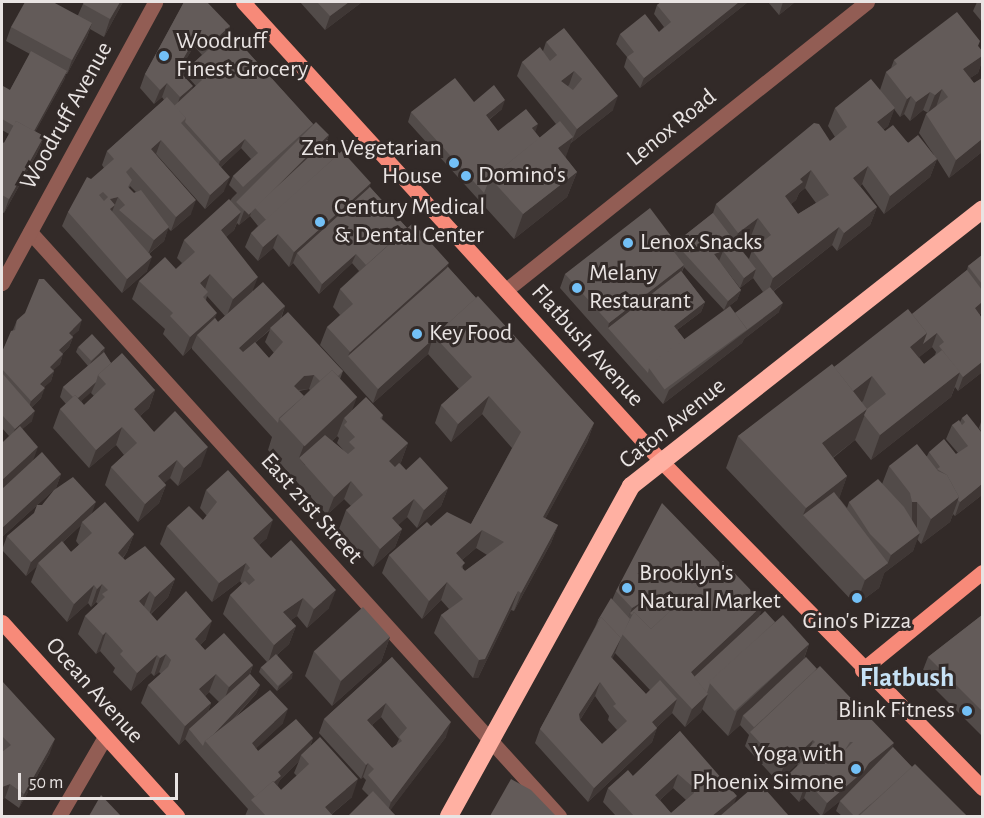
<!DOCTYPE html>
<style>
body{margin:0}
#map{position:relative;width:984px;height:818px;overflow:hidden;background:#322a28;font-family:"Alegreya Sans",sans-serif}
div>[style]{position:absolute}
.minor>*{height:15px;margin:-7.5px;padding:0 7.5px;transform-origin:7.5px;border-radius:7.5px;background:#925d54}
.major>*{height:15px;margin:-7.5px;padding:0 7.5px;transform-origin:7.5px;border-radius:7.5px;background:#f78a79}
.highway>*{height:18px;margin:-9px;padding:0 9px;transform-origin:9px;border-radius:9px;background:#ffb0a2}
.wall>*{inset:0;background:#524b49}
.shaded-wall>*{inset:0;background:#3f3735;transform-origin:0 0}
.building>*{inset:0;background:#635b59;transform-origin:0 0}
.dots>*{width:16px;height:16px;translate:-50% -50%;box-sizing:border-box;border:3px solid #322a28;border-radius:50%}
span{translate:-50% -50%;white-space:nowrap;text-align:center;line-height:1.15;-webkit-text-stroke:6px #322a28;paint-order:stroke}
.poi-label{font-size:24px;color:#e9e4e3}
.left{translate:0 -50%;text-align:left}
.right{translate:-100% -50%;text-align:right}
.street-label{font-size:24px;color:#e9e4e3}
.quarter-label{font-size:27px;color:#c6e1f5;font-weight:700}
.frame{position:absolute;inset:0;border:3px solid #e9e4e3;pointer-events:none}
.scale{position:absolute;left:18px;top:773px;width:160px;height:27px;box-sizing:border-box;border:3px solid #e9e4e3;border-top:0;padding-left:8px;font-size:18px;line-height:21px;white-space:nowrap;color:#e9e4e3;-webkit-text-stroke:4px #322a28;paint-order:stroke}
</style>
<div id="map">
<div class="minor">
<div style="left:30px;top:232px;width:788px;rotate:47.83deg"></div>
<div style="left:2px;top:283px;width:320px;rotate:-61.4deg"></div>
<div style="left:506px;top:290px;width:462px;rotate:-38.6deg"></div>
<div style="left:59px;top:816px;width:91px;rotate:-59.8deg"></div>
</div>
<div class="major">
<div style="left:243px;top:2px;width:622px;rotate:47.67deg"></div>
<div style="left:662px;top:462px;width:457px;rotate:45.5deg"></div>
<div style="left:2px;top:622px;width:261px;rotate:47.9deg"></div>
<div style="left:862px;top:670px;width:155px;rotate:-39.2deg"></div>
</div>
<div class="highway">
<div style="left:449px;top:816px;width:377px;rotate:-61.1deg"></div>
<div style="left:631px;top:486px;width:447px;rotate:-38.2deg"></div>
</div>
<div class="wall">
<div style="clip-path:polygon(123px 2px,104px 37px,90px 29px,87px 37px,67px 74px,66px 74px,64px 80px,35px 132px,44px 136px,39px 150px,4px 213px,2px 212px,2px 142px,4px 143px,9px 134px,2px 130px,2px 89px,10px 90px,30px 54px,6px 41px,11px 27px,78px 15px,83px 4px)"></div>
<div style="clip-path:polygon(evenodd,184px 2px,230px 26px,229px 31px,313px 124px,329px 135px,327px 140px,407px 228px,448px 267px,476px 298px,594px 423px,587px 442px,545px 519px,558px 525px,551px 543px,514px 611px,511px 610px,478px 678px,473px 678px,434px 633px,441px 615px,449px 609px,441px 600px,422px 619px,382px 573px,389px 555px,431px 526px,471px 524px,512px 448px,482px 414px,451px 442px,435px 423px,441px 405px,459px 389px,428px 354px,373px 403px,320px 345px,327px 327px,340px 315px,333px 307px,340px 289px,359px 271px,352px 263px,319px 294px,293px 263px,289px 267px,273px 248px,258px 261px,245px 247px,251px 233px,258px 226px,250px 216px,239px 225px,237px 223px,234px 230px,226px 237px,253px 291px,285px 306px,281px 319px,343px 371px,340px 379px,352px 410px,383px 415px,382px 419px,408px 443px,401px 462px,400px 463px,406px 470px,448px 488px,441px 506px,417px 528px,407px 517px,398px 525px,402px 529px,395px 547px,373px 567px,339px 529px,346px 510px,351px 506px,344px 499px,327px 515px,268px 450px,272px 437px,192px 349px,192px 347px,183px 356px,163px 334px,165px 329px,132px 299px,139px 281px,176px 269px,182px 263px,177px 258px,184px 240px,230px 201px,232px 198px,237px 193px,229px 185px,233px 176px,251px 159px,241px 148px,221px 167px,224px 191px,205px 209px,156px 154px,156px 155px,191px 214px,171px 231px,168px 228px,164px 241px,150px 253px,147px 271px,122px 293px,62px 226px,68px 212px,104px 168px,102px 165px,107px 151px,164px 100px,162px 97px,154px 104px,140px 88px,145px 74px,184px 2px,194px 46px,202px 55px,190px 66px,186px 75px,196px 86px,191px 90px,183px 76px,188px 65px,185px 61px,194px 46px,184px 2px,130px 186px,136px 192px,134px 193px,129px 188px,130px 186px,184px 2px,207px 296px,225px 316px,218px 322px,215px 318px,206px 300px,207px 296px,184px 2px,270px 330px,265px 342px,274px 353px,269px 358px,255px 343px,270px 330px,184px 2px,309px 389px,310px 390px,304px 396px,299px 391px,309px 389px,184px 2px,337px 436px,339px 438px,337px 443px,345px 452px,332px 441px,337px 436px,184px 2px,476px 548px,487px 555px,465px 571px,463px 569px,462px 560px,476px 548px)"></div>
<div style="clip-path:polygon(300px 2px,362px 2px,325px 30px)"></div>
<div style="clip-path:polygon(661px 2px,748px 2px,640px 88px,624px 67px,627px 57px,616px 44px,620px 34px,659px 32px,664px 27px,654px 14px,657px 5px)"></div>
<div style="clip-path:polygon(768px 2px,795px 2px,779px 15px)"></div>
<div style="clip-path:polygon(977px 2px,982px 2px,982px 22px,973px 11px)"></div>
<div style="clip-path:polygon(546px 42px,613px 110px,571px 143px,571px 142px,565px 157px,577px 172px,567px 197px,514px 239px,408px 122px,411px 112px,474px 102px,502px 109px,489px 120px,498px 131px,535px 132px,540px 138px,556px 124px,517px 76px,522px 62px,543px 51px)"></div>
<div style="clip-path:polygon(evenodd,978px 46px,982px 51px,982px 61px,978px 73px,970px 78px,974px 83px,982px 78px,982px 152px,949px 178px,937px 159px,930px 177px,884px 214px,862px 184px,860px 186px,877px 207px,870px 225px,837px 251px,832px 245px,774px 291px,779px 312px,744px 339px,742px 343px,663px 404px,560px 288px,565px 274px,674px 240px,671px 248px,672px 249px,675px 243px,713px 213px,716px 204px,830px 141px,835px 137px,828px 126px,835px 108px,880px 90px,886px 72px,891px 68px,894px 60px,978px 46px,894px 109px,900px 117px,904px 114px,910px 121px,923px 110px,928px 113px,926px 114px,919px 133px,934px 155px,885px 131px,883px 130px,888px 126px,894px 109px,978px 46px,805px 188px,816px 203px,798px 214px,791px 204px,796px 200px,799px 193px,805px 188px,978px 46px,751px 236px,758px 245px,752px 250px,749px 259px,738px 246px,751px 236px,978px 46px,719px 261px,740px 288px,753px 278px,763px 292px,735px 313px,685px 340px,677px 330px,701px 312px,705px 302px,682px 272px,684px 267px,724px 310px,737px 300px,741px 290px,719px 261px)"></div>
<div style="clip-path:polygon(evenodd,982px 255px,982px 312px,980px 314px,981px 373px,958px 391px,955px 387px,951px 397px,871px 460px,855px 440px,833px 458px,847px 476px,839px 498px,847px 508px,849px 502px,882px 484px,889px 466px,927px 456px,929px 452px,956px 454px,958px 453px,946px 439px,952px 425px,960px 422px,962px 418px,967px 414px,982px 495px,955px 516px,953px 514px,950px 522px,921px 544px,917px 539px,913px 551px,884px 573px,879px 588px,856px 605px,726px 468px,738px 436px,834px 367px,912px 314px,967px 270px,968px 266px,982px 255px,932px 347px,936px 352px,935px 355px,924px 364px,919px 357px,932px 347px)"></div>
<div style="clip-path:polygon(17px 320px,79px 330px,72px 336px,73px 337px,69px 347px,63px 353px,60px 364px,53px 370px,54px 371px,51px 381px,44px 387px,41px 398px,32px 407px,32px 421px,22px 429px,33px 460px,61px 474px,56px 488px,2px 537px,2px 443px,9px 436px,2px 428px,2px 352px,13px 330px)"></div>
<div style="clip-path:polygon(evenodd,78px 347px,104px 353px,111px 363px,155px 390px,149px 408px,140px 416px,154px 432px,201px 466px,178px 486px,170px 478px,164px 483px,166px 485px,159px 503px,138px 522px,105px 485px,111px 467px,124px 455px,116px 445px,89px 468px,53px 428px,60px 409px,66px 404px,60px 397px,63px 387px,88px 366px,76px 352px,78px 347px,92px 391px,91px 393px,94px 396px,84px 405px,81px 401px,92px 391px)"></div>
<div style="clip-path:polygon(982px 419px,982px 433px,979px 428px)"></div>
<div style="clip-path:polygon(206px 490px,267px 538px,259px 545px,271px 558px,329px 608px,307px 628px,297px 616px,291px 620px,296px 626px,289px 644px,277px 655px,292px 678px,277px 691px,259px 672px,261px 667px,267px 662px,223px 614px,230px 595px,242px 584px,240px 581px,212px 602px,160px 544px,167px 526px,203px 520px,207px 516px,200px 508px)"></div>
<div style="clip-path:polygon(evenodd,92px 514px,134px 534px,127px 552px,123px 558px,125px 560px,175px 579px,168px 597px,151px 614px,157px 621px,206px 639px,200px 645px,205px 650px,253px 665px,250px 674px,260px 685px,256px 694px,235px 718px,283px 723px,256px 748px,258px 751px,313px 738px,310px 747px,352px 797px,332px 814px,333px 816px,245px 816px,248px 809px,185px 739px,179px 745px,141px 703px,148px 685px,161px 674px,159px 672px,154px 676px,151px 673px,131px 691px,113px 672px,115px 668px,100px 651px,96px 654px,78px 634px,85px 616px,98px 604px,96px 602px,91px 607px,88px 603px,67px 622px,31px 582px,37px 566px,26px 576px,2px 550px,7px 536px,92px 514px,81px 525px,76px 541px,79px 545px,71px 552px,63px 542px,81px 525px,92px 514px,209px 692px,219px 702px,208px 712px,211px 703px,205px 696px,209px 692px,92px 514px,299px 761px,294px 773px,297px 776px,281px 790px,277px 785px,280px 780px,299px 761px)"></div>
<div style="clip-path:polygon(evenodd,616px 591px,760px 615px,775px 622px,809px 644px,804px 659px,912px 767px,967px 816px,842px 816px,836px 811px,840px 801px,821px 816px,804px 798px,799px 802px,785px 787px,790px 773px,797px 766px,798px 763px,778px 782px,745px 746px,749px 735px,740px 725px,728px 736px,702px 709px,701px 712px,685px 727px,672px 713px,657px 727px,652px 742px,588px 802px,535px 743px,540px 729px,595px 627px,598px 620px,612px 600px,616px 591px,615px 653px,650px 690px,646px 694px,612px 659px,615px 653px,616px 591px,595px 696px,609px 716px,608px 720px,617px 730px,602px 744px,580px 720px,595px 696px)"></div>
<div style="clip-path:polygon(982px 615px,982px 736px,921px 675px,928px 657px)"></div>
<div style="clip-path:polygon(390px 637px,381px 662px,332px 706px,305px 676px,314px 651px)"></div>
<div style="clip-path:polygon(evenodd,392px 657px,446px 737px,390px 810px,369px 796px,362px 789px,366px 780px,363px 777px,361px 779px,319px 733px,324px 719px,392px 657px,381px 717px,399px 739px,396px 745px,392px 748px,372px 725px,381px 717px)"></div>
<div style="clip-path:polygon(2px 681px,50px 753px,19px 808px,5px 798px,2px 799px)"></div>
<div style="clip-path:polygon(evenodd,680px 731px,734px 804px,789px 816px,616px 816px,603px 802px,608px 788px,633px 776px,680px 731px,673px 788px,686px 800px,671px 813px,660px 800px,673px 788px)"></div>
</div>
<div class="shaded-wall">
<div style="clip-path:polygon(120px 2px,123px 2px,104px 37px,110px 19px)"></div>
<div style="clip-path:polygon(349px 2px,362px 2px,325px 30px,330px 16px)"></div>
<div style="clip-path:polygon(739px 2px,748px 2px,640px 88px,644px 78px)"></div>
<div style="clip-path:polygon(783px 2px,795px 2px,779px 15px)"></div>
<div style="clip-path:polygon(92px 23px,87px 37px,67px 74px,72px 60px)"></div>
<div style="clip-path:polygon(230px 26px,225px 41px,205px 58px,210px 44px)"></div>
<div style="clip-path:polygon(199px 32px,194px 46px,178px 73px,183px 59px)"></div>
<div style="clip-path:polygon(982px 56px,982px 61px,978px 73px,956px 87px,963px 69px)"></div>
<div style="clip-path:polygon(188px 65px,182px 79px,180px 72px)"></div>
<div style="clip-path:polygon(67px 71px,64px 80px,28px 145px,32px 135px)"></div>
<div style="clip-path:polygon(574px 71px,569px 85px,556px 95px,561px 81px)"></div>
<div style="clip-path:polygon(167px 83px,162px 97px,154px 104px,160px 90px)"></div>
<div style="clip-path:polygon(193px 86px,188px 100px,175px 111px,180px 97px)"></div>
<div style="clip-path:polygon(942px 89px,936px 107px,928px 113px,935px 95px)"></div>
<div style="clip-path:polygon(930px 92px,923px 110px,910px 121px,916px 102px)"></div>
<div style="clip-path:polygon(618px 96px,613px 110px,571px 143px,577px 129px)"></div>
<div style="clip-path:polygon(911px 96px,904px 114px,900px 117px,907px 99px)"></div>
<div style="clip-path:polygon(505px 100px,502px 109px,482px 125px,486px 115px)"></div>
<div style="clip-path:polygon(895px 108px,888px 126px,870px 140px,877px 122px)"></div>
<div style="clip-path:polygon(538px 124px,535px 133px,532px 128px)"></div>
<div style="clip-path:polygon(329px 135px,323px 149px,253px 206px,250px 216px,239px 225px,244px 211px)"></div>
<div style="clip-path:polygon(44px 136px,39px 150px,4px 213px,9px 199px)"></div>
<div style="clip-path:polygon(573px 137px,564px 162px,558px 148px)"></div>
<div style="clip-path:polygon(245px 139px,241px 148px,217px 171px,220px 161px)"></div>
<div style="clip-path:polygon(982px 139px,982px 152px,949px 178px,956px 160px)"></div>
<div style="clip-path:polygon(161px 140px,156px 154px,146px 164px,151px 149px)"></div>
<div style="clip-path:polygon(937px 159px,930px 177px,884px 214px,890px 196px)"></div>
<div style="clip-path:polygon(868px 166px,862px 184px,847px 196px,853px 178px)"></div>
<div style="clip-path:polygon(811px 170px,805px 188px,799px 193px,796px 200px,778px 215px,785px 196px,800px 179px)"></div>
<div style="clip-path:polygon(577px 172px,567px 197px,514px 239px,523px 214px)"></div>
<div style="clip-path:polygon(230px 177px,224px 191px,205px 209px,210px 195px)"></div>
<div style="clip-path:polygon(371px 183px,366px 197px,297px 253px,293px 263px,289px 267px,294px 252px)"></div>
<div style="clip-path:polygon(118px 197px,109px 219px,110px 199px)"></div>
<div style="clip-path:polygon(196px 200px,191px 214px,171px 231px,176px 217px)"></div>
<div style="clip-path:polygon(877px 207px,870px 225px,837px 251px,844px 233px)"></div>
<div style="clip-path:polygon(241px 212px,234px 230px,214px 248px,221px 230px)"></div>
<div style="clip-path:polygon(758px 218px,751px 236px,731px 251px,738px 233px)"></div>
<div style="clip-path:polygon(169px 227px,164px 241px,148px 254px,154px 240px)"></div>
<div style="clip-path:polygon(839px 227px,832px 245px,767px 296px,773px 278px)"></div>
<div style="clip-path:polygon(278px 234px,273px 248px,258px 261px,263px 247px)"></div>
<div style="clip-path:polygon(674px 240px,669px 254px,668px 244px)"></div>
<div style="clip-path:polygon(723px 251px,719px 261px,714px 254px)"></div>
<div style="clip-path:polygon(356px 254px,352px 263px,319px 294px,322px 284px)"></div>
<div style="clip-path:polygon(152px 257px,147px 271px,122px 293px,127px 279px)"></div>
<div style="clip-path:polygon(449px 263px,442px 281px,348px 356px,350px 352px)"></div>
<div style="clip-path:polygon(684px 265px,679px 279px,608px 328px,609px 323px)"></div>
<div style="clip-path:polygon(756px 269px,753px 278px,740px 288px,744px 278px)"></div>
<div style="clip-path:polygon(210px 274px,204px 292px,200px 283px)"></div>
<div style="clip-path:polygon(258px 277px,251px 295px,226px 318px,233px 299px)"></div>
<div style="clip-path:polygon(741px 290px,737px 300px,724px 310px,728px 301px)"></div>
<div style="clip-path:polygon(705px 302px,701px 312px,670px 335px,674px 326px)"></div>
<div style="clip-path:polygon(982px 302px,982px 312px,970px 322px,975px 308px)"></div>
<div style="clip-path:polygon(783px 303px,779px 312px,744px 339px,742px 343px,663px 404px,669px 390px)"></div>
<div style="clip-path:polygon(285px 306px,280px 320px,234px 362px,239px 348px)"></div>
<div style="clip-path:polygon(217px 313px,210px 331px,197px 335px,192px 347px,183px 356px,190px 337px)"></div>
<div style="clip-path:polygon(82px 320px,79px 330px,65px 343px,69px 333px)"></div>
<div style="clip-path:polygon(927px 333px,937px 333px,932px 347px,901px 372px,910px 347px)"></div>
<div style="clip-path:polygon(73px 337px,69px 347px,56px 360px,59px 350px)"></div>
<div style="clip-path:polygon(432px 340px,428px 354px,373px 403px,378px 389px)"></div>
<div style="clip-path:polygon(105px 348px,104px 353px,89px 367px,91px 362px)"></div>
<div style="clip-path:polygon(63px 354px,60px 364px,46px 377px,50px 367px)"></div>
<div style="clip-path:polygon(982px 357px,982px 369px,981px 373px,958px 391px,963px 377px)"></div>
<div style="clip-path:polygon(54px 371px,51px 381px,37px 394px,40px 384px)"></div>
<div style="clip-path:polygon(960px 372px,951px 397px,871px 460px,880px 435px)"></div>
<div style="clip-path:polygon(314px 375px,309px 389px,299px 390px,289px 400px,294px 386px,304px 376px)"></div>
<div style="clip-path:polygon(872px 376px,863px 401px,839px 420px,848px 395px)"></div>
<div style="clip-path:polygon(96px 382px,92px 391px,72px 410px,75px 400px)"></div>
<div style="clip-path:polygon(45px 388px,41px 398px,28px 411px,31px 401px)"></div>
<div style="clip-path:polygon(155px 390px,149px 408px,127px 427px,134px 409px)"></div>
<div style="clip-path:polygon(489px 396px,482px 414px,451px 442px,458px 424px)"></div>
<div style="clip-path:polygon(357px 397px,346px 427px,347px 422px,344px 418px,337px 436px,305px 465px,299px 458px,304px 445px)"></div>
<div style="clip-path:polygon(867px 409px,855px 440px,810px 475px,822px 443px)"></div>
<div style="clip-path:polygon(35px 411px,32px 421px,11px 439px,15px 429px)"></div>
<div style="clip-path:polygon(594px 423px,587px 442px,536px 536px,543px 517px)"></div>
<div style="clip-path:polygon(122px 427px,116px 445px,89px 468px,96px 450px)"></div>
<div style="clip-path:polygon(408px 443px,401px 462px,382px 479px,389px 461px)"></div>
<div style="clip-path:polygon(38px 447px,33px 461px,2px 490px,2px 480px)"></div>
<div style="clip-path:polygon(208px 447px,201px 466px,178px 486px,184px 468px)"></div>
<div style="clip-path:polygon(177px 460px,170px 478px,152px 495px,158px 476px)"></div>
<div style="clip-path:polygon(61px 474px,56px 488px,2px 537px,2px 528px)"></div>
<div style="clip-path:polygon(847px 476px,836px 508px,803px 515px,806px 508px)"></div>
<div style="clip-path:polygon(351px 481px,344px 499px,327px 515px,334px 497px)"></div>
<div style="clip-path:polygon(982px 484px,982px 495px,955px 516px,960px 502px)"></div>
<div style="clip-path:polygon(166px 485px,159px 503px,138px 522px,145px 504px)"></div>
<div style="clip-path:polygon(448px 488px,441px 506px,417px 528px,424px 510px)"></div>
<div style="clip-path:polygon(959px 497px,950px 522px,921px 544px,931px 519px)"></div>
<div style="clip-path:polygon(414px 499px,407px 517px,386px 537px,392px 518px)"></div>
<div style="clip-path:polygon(96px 502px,91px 516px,82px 522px,81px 525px,39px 564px,38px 563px,37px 566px,26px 576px,31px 562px)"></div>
<div style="left:912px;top:502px;width:5px;height:27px"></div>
<div style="clip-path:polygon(273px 520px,267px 538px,246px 556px,253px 538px)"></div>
<div style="clip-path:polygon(558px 525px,551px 543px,514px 611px,521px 593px)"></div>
<div style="clip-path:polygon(402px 529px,395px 547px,373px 567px,380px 549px)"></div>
<div style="clip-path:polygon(482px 530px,476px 548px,449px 571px,456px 553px)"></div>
<div style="clip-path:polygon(920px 533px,913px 551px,884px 573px,891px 555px)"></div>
<div style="clip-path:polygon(134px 534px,127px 552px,111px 571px,118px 553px)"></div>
<div style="clip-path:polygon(246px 563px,240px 581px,212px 602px,219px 583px)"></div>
<div style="clip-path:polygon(888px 563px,879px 588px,856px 605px,865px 580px)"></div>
<div style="clip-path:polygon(175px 579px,168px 597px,149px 615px,155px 597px)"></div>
<div style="clip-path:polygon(447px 582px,441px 600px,422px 619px,429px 601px)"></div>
<div style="clip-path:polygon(102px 584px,96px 602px,91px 607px,97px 589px)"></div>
<div style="clip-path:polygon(94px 585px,88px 603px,67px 622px,74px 604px)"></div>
<div style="clip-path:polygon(336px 590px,329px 608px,307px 628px,314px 609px)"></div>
<div style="clip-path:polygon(150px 591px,143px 609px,139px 601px)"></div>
<div style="clip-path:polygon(518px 591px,511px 610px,478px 678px,473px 678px,479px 660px)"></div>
<div style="clip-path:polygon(303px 598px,297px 616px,276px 630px,283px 612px)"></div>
<div style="clip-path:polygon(645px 600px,630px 613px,627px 622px,632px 608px)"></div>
<div style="clip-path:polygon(764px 604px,757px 623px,692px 683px,691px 672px)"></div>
<div style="clip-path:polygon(212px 621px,206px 639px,188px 657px,195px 639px)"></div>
<div style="clip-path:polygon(296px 626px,289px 644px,268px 663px,274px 645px)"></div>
<div style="clip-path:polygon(106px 632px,100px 651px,96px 654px,103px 635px)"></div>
<div style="clip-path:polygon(390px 637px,381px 662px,332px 706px,341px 681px)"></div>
<div style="clip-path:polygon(621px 638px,615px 653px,606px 671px,611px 657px)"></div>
<div style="clip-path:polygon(809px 644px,800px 669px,743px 715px,740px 725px,728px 736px,737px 711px)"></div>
<div style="clip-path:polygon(166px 654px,159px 672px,154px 676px,160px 658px)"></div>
<div style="clip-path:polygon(157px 655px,151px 673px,131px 691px,137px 673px)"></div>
<div style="clip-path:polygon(253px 665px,246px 684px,222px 706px,229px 687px)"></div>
<div style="clip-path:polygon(293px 673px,292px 678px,277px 691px,279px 686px)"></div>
<div style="clip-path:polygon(216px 674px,209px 692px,192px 707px,199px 689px)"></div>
<div style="clip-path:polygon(600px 682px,595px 696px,574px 729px,579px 714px)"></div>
<div style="clip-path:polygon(260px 685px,256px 694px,209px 745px,206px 742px)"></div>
<div style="clip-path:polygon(708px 694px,701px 712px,685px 727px,692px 709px)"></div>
<div style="clip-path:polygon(677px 699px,672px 713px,647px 736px,652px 722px)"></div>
<div style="clip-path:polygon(211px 703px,205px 721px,189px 729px,185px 739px,179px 745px,185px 726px)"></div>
<div style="clip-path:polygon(386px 703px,381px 717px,362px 734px,367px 720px)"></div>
<div style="clip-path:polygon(288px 709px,283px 723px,247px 757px,252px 743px)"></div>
<div style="clip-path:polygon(451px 722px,446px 737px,386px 816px,391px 802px)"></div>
<div style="clip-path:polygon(657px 728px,652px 742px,588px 802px,594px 788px)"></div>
<div style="clip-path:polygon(313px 738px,308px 752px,301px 755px,299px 761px,280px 780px,276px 790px,258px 807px,278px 772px)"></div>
<div style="clip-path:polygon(55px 739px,50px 753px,19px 808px,24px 794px)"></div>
<div style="clip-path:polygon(813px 740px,808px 754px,801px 755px,798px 763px,778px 782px,783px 768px)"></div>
<div style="clip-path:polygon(894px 743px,889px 757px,859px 785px,822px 816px,827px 803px,869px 763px)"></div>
<div style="clip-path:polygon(368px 763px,363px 777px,361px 779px,366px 765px)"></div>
<div style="clip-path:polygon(678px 774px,673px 788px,650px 809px,655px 795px)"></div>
<div style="clip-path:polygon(358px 779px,352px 797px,329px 816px,325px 807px)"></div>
<div style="clip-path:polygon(10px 784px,5px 798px,2px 799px,2px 787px)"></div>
<div style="clip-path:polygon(809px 784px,804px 798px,799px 802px,804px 788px)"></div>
<div style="clip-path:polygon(737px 796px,732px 810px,724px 816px,712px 816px)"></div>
</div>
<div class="building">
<div style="clip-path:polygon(25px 2px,53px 2px,92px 23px,72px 60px,11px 27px)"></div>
<div style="clip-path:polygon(84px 2px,120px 2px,110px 19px,83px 4px)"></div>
<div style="clip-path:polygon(184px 2px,207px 2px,230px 26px,210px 44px,199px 32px,183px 59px,188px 65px,180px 72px,193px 86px,180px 97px,167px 83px,160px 90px,145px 74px)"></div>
<div style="clip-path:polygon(317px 2px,349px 2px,330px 16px)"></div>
<div style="clip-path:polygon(661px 2px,739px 2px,644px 78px,627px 57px,634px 52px,620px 34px,645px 14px,659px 32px,671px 22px,657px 5px)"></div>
<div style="clip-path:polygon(957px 12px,980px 41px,978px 46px,982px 51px,982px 56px,963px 69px,974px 83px,982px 78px,982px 139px,956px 160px,926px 114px,948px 97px,942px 89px,935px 95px,930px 92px,916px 102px,911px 96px,907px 99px,886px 72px,897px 64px,894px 60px)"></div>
<div style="clip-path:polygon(evenodd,564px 28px,618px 96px,577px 129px,522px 62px,540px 47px,550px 61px,557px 55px,546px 42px,564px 28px,574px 71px,582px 79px,573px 90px,561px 81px,574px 71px)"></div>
<div style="clip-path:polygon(229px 31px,313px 124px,243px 187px,233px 176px,258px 153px,245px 139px,220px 161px,185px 122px,186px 118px,174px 106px,202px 80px,190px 66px)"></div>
<div style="clip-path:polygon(31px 51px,67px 71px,34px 131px,16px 121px,14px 126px,2px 119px,2px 89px,3px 86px,10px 90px)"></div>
<div style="clip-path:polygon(455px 78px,474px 102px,494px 85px,505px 100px,486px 115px,498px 131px,526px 109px,538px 124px,532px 128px,540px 138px,490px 178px,484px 193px,411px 112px)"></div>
<div style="clip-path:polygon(evenodd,871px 79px,895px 108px,877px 122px,885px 131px,893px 125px,908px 143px,918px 135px,937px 159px,890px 196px,868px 166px,853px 178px,877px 207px,844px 233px,839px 227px,773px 278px,752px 250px,771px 235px,758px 218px,738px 233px,716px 204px,814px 123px,819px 124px,830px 141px,847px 127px,835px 108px,871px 79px,811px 170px,829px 195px,798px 214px,785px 196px,803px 182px,800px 179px,811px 170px)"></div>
<div style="clip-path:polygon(evenodd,167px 97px,186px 118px,181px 123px,230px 177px,210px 195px,161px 140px,151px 149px,196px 200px,176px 217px,131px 167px,126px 172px,132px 180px,128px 187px,134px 193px,141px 190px,169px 227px,154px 240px,119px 210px,125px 205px,118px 197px,110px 199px,115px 205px,110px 209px,152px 257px,127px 279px,68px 212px,87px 177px,91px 179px,114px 159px,107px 151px,167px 97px,103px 192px,108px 197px,104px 201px,99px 195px,103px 192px)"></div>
<div style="clip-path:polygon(16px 121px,44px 136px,9px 199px,2px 195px,2px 142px,4px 143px)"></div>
<div style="clip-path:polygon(560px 121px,573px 137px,558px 148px,577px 172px,523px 214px,490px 178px)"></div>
<div style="left:316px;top:122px;width:18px;height:113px;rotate:45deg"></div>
<div style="left:327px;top:140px;width:18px;height:99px;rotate:47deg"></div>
<div style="clip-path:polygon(342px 151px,371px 183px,294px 252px,278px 234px,263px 247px,251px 233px)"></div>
<div style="clip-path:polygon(370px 187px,407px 228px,366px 265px,356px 254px,322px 284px,297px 253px)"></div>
<div style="clip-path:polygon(229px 199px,241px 212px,221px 230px,258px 277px,233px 299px,210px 274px,200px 283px,208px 292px,203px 297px,217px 313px,190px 337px,170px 316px,173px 313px,139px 281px,165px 257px,176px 269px,195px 252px,184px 240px)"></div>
<div style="clip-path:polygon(650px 208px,674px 240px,668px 244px,684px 265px,609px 323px,565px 274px)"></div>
<div style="clip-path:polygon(713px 213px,756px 269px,744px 278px,723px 251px,714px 254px,741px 290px,728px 301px,675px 243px)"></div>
<div style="clip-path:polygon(413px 223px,449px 263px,350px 352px,327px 327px,353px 304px,340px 289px)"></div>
<div style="clip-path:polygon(982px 255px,982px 284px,968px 266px)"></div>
<div style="clip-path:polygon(448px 267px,476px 298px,434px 336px,432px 340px,378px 389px,348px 356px)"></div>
<div style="clip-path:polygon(967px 270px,982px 290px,982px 302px,975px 308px,982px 318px,982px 362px,963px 377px,939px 346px,944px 342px,937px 333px,923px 344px,927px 333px,912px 314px)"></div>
<div style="clip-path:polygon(681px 271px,705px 302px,674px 326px,685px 340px,649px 368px,648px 373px,608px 328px)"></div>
<div style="clip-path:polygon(39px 279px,44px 279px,82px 320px,69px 333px,73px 337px,59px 350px,63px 354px,50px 367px,54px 371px,40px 384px,45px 388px,31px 401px,2px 369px,2px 352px,11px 331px,15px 330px,17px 320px,25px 313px)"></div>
<div style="clip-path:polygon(263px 282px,285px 306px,239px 348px,243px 352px,255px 342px,269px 358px,283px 342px,270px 328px,288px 312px,343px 371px,338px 376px,332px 370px,320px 381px,314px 375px,304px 376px,294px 386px,304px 396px,279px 418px,278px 423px,197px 335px,215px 318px,218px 322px)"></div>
<div style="clip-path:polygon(770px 287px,783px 303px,744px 332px,747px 329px,735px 313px)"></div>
<div style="clip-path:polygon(evenodd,478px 296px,594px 423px,543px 517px,558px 525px,521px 593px,518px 591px,485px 659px,479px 660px,441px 615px,463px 599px,447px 582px,429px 601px,389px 555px,427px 522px,431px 526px,447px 512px,471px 524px,521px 432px,489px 396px,458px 424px,441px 405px,472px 377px,434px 336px,478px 296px,482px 530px,504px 542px,465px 571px,461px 567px,465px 563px,456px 553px,482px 530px)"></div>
<div style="left:730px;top:306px;width:29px;height:102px;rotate:54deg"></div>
<div style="clip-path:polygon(908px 309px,927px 333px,910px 347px,924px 364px,942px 350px,960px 372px,880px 435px,864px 415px,867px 409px,886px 394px,872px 376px,853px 391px,834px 367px)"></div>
<div style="left:92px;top:334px;width:19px;height:19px;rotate:47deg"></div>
<div style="clip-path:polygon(104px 352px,111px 363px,98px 375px,96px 382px,78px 398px,75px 395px,73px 397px,63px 387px)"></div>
<div style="clip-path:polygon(122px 353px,155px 390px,134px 409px,154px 432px,175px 411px,208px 447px,184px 468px,177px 460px,158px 476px,166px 485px,145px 504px,111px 467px,137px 443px,122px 427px,96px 450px,60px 409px,75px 395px,84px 405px,106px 384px,98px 375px)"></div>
<div style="clip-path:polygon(832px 364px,867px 409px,822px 443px,847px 476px,806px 508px,738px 436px)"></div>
<div style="left:332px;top:370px;width:37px;height:72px;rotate:47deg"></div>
<div style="clip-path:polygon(2px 373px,35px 411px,15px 429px,2px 415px)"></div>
<div style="clip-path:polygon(366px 397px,383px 415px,380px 418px,408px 443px,389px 461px,395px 467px,399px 463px,406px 470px,420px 457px,448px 488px,424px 510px,414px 499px,392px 518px,402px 529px,380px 549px,346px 510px,363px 495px,351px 481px,334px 497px,299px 458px,325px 435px,348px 454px,355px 448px,349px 442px,355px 437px,344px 425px,347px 422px,344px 418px)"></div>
<div style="clip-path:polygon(967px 414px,982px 433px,982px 484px,960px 502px,958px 500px,959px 497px,947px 475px,937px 469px,940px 467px,929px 452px,944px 439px,956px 454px,968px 446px,952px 425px,959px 420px,962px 425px,965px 422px,962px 418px)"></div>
<div style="clip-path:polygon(20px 426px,38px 447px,2px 480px,2px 443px)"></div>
<div style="clip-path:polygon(917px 444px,938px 471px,947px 475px,959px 497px,931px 519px,917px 502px,912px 502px,910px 493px,889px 466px)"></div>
<div style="clip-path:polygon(42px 452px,61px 474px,2px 528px,2px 489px)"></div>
<div style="clip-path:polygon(228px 470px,273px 520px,253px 538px,266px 553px,271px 558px,291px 540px,336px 590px,314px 609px,303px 598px,283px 612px,296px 626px,274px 645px,230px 595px,245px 581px,249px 585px,255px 580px,247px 571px,250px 568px,246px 563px,219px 583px,167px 526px,189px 506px,203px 520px,217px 502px,206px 490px)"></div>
<div style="clip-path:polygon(73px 477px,96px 502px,31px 562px,7px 536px,34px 513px,37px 505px,42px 505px,54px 490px)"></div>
<div style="clip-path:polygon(878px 479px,904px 507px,920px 533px,891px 555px,870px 534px,849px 502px)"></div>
<div style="clip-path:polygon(834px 492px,888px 563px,865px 580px,803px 515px)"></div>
<div style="clip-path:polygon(105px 502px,134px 534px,118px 553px,125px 560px,145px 546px,175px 579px,155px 597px,150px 591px,139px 601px,150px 613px,157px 621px,186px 591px,212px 621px,195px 639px,205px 650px,224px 633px,253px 665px,229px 687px,216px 674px,199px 689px,211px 703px,185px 726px,148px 685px,168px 667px,171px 660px,166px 654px,160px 658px,157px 655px,137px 673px,120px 654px,123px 651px,106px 632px,103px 635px,85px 616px,105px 597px,102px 594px,108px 590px,102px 584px,97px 589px,94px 585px,74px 604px,38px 563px,62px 541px,71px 552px,92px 533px,82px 522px)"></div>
<div style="clip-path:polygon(662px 503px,721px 564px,651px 629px,634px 612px,632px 615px,630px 613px,645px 600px,632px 608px,616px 591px)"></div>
<div style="clip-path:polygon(723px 561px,764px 604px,691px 672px,708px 694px,692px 709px,622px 634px,634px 612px,651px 629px)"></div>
<div style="clip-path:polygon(611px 598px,630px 619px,621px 638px,601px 617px,598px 621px,598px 620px)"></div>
<div style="left:363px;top:607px;width:40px;height:66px;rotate:48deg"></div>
<div style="clip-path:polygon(765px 611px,775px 622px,710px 683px,707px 693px,694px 677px)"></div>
<div style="left:783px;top:615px;width:39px;height:100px;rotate:48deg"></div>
<div style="clip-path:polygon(982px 615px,982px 711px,928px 657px)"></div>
<div style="clip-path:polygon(evenodd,601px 617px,621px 638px,611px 657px,646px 694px,660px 680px,677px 699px,652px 722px,657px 728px,594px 788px,540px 729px,601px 617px,600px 682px,616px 704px,613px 706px,627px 721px,602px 744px,580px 720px,579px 714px,600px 682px)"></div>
<div style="left:276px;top:654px;width:25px;height:20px;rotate:48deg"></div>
<div style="clip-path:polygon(evenodd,392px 657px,451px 722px,391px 802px,368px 775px,374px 769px,368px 763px,366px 765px,324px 719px,392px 657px,386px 703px,407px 728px,399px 737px,402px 741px,392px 748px,367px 720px,386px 703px)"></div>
<div style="left:806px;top:657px;width:16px;height:86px;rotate:47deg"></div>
<div style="clip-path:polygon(evenodd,820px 666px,894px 743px,869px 763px,864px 771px,827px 803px,809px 784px,804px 788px,790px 773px,805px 759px,801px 755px,815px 742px,813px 740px,783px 768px,750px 732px,820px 666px,850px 742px,853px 742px,845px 750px,850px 742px)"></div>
<div style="clip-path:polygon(250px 674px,260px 685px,214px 734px,205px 741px,203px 746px,189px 729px)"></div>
<div style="clip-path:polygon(2px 681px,55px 739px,24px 794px,10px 784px,2px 787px,2px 752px,11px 745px,2px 736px)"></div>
<div style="clip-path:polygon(270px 690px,288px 709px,252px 743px,258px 751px,296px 719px,313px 738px,278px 772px,281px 776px,274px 782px,273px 781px,255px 797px,205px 741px)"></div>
<div style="clip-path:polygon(evenodd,680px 731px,737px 796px,712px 816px,634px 816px,608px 788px,628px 770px,633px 776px,680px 731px,678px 774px,694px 788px,694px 793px,671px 813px,655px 795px,678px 774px)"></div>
<div style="clip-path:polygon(320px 737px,358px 779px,325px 807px,333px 816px,307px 816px,306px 815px,305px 816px,266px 816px,251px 800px,273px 781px,281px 790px,309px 764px,301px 755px)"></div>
<div style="clip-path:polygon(893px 747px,912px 767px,878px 798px,857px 816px,854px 816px,840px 801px)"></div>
<div style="clip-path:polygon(915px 764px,967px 816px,859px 816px)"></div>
<div style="clip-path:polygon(511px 779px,531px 790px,556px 816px,490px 816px)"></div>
<div style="clip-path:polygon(759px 782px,789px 816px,720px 816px)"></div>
<div style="clip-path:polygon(373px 791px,396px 816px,348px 816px)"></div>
<div style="clip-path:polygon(101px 795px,121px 816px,89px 816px)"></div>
</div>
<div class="dots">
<div style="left:164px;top:56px;background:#73c0f6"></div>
<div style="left:454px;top:163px;background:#73c0f6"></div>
<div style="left:466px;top:176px;background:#73c0f6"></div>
<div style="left:320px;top:222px;background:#73c0f6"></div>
<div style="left:628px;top:243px;background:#73c0f6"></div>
<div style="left:577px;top:288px;background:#73c0f6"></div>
<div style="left:417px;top:334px;background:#73c0f6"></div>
<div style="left:627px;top:588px;background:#73c0f6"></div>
<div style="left:857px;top:598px;background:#73c0f6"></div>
<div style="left:967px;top:711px;background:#73c0f6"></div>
<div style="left:856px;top:769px;background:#73c0f6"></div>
</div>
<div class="poi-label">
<span class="left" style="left:176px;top:56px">Woodruff<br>Finest Grocery</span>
<span class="right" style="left:442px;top:163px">Zen Vegetarian<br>House</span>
<span class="left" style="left:478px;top:176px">Domino's</span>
<span class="left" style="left:334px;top:222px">Century Medical<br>&amp; Dental Center</span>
<span class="left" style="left:640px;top:243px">Lenox Snacks</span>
<span class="left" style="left:589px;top:288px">Melany<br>Restaurant</span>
<span class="left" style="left:429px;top:334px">Key Food</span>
<span class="left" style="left:639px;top:588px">Brooklyn's<br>Natural Market</span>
<span style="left:857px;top:622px">Gino's Pizza</span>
<span class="right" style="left:955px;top:711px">Blink Fitness</span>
<span class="right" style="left:844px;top:769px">Yoga with<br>Phoenix Simone</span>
</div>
<div class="street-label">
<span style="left:67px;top:116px;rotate:-61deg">Woodruff Avenue</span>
<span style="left:672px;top:128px;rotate:-39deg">Lenox Road</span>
<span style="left:587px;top:346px;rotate:48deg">Flatbush Avenue</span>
<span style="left:673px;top:424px;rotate:-39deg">Caton Avenue</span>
<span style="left:311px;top:509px;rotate:48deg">East 21st Street</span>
<span style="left:94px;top:691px;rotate:48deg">Ocean Avenue</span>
</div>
<div class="quarter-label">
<span style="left:907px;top:678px">Flatbush</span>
</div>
<div class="frame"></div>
<div class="scale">50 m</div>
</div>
